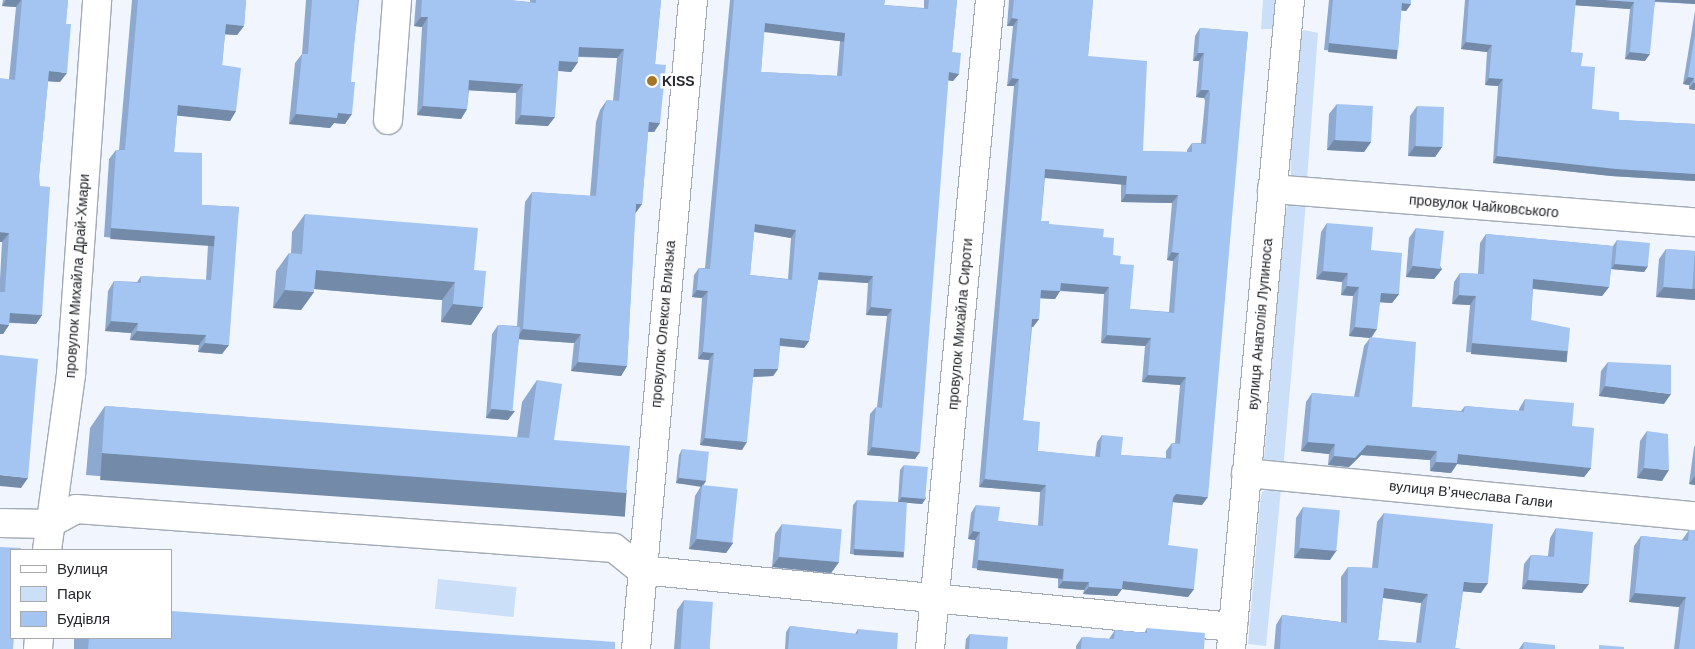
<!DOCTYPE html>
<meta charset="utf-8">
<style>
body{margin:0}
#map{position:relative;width:1695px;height:649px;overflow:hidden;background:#f1f6fe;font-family:Helvetica,sans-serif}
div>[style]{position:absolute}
.green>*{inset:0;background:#ccdff9;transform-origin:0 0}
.roads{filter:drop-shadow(1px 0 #a2aab6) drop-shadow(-1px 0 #a2aab6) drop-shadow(0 1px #a2aab6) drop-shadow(0 -1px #a2aab6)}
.minor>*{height:28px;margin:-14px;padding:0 14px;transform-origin:14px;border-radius:14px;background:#fff}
.wall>*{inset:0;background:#8da9d0}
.shaded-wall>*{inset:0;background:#738aa9;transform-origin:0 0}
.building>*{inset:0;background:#a4c5f2;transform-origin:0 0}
.dots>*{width:14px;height:14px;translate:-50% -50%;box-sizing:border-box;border:2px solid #fff;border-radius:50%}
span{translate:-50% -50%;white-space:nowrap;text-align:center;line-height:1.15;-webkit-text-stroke:5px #fff;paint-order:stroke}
.poi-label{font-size:14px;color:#24272c;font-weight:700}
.left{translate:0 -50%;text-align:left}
.street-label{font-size:14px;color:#24272c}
.legend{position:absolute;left:10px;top:549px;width:162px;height:90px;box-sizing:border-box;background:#fff;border:1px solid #a7a9ab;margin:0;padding:6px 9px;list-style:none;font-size:15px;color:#24272c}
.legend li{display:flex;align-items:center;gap:10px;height:25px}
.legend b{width:25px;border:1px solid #a7a9ab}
</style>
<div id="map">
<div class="green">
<div style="clip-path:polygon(1263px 0,1278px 0,1276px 27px,1271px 29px,1261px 29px)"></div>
<div style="clip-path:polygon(1304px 30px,1318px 33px,1307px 180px,1291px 175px,1290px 150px,1300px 32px)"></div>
<div style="clip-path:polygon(1292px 201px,1306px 202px,1283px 471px,1268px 465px,1264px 458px,1285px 209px)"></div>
<div style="clip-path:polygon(1269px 488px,1281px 489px,1266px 646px,1248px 644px,1260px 502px,1262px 492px)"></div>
<div style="left:438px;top:579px;width:79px;height:30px;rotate:6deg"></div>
</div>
<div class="roads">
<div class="minor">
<div style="left:388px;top:120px;width:120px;rotate:-85.7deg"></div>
<div style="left:1272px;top:189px;width:424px;rotate:4.5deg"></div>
<div style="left:1246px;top:473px;width:451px;rotate:5.5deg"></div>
<div style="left:0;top:523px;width:49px;rotate:1.2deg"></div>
<div style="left:49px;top:524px;width:31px;rotate:-29deg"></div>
<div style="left:76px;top:509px;width:539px;rotate:4.15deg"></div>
<div style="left:614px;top:548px;width:35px;rotate:39deg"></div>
<div style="left:641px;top:570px;width:595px;rotate:5.5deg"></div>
<div style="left:47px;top:550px;width:178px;rotate:-82.2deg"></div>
<div style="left:71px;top:374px;width:375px;rotate:-86deg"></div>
<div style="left:38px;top:649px;width:11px;rotate:-85deg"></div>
<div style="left:636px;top:649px;width:651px;rotate:-84.98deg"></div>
<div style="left:930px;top:649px;width:652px;rotate:-84.72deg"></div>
<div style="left:1231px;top:649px;width:652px;rotate:-84.81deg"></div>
</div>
</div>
<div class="wall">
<div style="clip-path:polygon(3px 0,68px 0,60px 82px,48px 81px,39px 176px,42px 315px,36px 324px,9px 323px,9px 325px,3px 334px,0 334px,0 279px,2px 242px,9px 79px,16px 7px,2px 6px)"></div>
<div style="clip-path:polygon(132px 0,246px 0,244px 26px,237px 35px,225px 34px,222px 65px,236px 111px,230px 121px,177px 115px,174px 152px,202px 205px,239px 207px,222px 354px,198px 352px,199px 345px,130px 340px,131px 333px,105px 331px,108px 291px,114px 281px,137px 282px,141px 276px,206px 280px,208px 245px,104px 237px,109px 159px,116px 150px,119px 150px)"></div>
<div style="clip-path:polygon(306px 0,359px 0,345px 124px,334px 123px,330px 128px,289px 124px,295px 63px,302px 54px)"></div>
<div style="clip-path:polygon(416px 0,508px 0,530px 2px,530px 0,661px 0,655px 64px,660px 123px,654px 132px,648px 132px,642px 204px,635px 213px,627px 366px,621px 376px,571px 371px,574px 343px,519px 339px,508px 420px,486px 418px,492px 334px,498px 325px,517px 326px,525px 202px,532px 192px,590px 196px,596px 122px,600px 110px,607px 100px,613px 101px,617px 58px,578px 57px,578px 62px,571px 72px,558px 71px,548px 126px,515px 124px,516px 93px,469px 90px,467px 109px,461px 119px,417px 115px,422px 27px,414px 26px)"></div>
<div style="clip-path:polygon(evenodd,730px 0,885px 0,884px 5px,924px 8px,924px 0,957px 0,952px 52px,959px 74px,953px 81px,948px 80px,915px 459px,867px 455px,870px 414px,876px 407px,877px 407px,887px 316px,866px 315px,868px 283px,818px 280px,809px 341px,804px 348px,780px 346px,778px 369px,773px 376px,753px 377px,742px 450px,700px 445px,709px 360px,698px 359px,702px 298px,692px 297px,694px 275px,699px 268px,705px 268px,730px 0,764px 31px,840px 41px,837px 76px,761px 72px,764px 31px,730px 0,754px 232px,791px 238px,788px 279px,750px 275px,754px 232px)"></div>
<div style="clip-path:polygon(evenodd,1009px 0,1093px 0,1088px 56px,1143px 151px,1187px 152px,1187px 150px,1192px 143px,1201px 143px,1205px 101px,1204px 98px,1196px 97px,1199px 61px,1193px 61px,1195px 36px,1200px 28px,1248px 32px,1202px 505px,1173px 502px,1168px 545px,1194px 589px,1188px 597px,1122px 589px,1117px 596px,1083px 594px,1084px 590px,1058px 588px,1058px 577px,972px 568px,975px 540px,968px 539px,971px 513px,976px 505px,998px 521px,1038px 526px,1040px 492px,979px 487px,1014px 86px,1007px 86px,1013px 26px,1007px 26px,1009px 0,1045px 177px,1121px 184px,1121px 202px,1172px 203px,1167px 260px,1173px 261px,1169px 312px,1130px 309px,1120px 264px,1113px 255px,1103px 237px,1049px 224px,1041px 221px,1045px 177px,1009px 0,1060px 291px,1104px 294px,1101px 343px,1145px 346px,1142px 382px,1180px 385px,1175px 443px,1172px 443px,1166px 451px,1166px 458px,1121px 455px,1102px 435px,1097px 442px,1095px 457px,1038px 451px,1023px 420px,1032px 327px,1033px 327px,1039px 319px,1040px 298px,1055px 299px,1060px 291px)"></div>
<div style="clip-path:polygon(1329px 0,1411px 0,1411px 4px,1406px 11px,1401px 10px,1398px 50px,1393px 57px,1324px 50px)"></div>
<div style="clip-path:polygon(1465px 0,1695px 0,1695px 4px,1655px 2px,1645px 61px,1625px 59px,1630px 9px,1575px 5px,1571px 52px,1581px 66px,1592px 109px,1619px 120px,1695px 124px,1695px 181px,1611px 176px,1493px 163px,1498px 86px,1485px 85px,1487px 52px,1461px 49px)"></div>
<div style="clip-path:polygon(1695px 11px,1695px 90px,1689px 89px,1689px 85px,1683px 84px)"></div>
<div style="clip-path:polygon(1337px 104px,1371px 142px,1364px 152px,1327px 150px,1329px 114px)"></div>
<div style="clip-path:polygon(1417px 106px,1442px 147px,1435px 157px,1408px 156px,1410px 116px)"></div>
<div style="clip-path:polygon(305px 214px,474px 270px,483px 307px,471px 325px,441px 322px,442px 300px,314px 289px,314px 292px,301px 310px,273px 308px,276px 271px,289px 253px,291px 254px,292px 232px)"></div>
<div style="clip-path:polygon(1327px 223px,1399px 294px,1392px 303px,1380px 302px,1372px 337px,1412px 407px,1461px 411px,1465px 406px,1519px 411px,1519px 409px,1525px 399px,1572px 426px,1591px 468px,1584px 477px,1457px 464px,1451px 473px,1430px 471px,1430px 460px,1361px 455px,1349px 467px,1328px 465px,1329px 454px,1301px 451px,1306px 402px,1312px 393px,1354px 397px,1364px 346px,1370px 338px,1349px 336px,1353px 296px,1341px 295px,1342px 282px,1316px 279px,1321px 232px)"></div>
<div style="clip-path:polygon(1416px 228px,1442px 269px,1434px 279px,1406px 277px,1409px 238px)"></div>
<div style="clip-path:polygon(1486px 234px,1613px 246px,1617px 240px,1648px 266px,1644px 272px,1611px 269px,1612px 259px,1609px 287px,1602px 296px,1533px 289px,1531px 320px,1568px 351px,1562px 360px,1466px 352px,1470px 305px,1452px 304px,1454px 282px,1460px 273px,1478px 274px,1480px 243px)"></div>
<div style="clip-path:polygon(1666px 249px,1695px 251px,1695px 300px,1656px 297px,1659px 259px)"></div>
<div style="clip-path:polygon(1608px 362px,1664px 404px,1599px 396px,1601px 371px)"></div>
<div style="clip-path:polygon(537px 380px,554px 440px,610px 515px,86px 475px,90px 428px,105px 406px,517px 438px,522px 402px)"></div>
<div style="clip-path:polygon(1647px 431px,1662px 481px,1637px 478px,1640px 441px)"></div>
<div style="clip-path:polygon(1695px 446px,1695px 485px,1689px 484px,1694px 447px)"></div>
<div style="clip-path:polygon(682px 449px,706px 481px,703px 485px,733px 543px,726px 553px,689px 549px,695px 496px,701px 486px,676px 483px,679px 455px)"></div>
<div style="clip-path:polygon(904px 465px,926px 498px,922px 504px,898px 502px,900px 470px)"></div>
<div style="clip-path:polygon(857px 500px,900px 557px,850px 554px,853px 505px)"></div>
<div style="clip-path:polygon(1303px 507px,1330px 560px,1294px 558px,1296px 518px)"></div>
<div style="clip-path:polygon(evenodd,1384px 513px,1481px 593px,1463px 591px,1455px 648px,1461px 649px,1274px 649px,1276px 625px,1282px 615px,1341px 622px,1341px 577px,1348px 567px,1372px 568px,1377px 522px,1384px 513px,1383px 598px,1421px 603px,1416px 643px,1378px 640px,1383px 598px)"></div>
<div style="clip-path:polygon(782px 524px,839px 562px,831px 573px,772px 567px,775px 534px)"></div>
<div style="clip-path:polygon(1556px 528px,1582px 593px,1522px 589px,1524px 564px,1531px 555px,1548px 556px,1550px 538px)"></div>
<div style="clip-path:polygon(1689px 530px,1695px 649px,1674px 649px,1679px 607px,1629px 602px,1634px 546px,1641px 536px,1682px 540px)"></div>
<div style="clip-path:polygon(684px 600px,710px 649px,674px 649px,677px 610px)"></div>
<div style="clip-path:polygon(790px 626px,855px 634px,858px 629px,897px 649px,785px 649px,786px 632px)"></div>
<div style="clip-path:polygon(1147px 628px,1204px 649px,1076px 649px,1076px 646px,1082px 637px,1109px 639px,1115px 630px,1144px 633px)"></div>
<div style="clip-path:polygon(970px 634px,1007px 649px,965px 649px,966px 639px)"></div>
<div style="clip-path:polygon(74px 638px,171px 638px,615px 649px,74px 649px)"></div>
<div style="clip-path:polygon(1524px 642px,1555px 649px,1519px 649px)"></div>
</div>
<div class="shaded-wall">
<div style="clip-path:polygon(6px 0,21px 0,16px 7px,2px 6px)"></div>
<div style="clip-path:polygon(1574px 0,1605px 0,1634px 2px,1630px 9px,1571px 5px)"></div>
<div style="clip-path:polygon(1652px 0,1695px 0,1695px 4px,1651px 1px)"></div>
<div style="clip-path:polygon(1402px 3px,1411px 4px,1406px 11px,1397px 10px)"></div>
<div style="clip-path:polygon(421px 17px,428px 17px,422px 27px,414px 26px)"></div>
<div style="clip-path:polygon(1012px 18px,1018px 19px,1013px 26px,1007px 26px)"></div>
<div style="left:765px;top:23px;width:81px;height:9px;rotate:7deg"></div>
<div style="clip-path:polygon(226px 24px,244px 26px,237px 35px,219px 34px)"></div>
<div style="clip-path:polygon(1466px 42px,1492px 45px,1487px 52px,1461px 49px)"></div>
<div style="left:1329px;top:43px;width:69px;height:9px;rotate:6deg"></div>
<div style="clip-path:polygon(579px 47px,624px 49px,617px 58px,572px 56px)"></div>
<div style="clip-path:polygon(1630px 52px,1650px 54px,1645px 61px,1625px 59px)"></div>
<div style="clip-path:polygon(1198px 53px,1204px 53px,1199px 61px,1193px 61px)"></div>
<div style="clip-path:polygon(559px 61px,578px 62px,571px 72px,552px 70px)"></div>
<div style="clip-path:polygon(49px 71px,67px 73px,60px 82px,43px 81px)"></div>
<div style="clip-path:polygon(949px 72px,959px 74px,953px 81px,944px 80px)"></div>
<div style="clip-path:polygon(1688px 77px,1694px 78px,1689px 85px,1683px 84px)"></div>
<div style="clip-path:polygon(1012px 78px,1019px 79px,1014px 86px,1007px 86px)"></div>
<div style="clip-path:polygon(1489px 78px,1503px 79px,1498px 86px,1485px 85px)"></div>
<div style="clip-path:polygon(469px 80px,523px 84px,516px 93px,463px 90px)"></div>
<div style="clip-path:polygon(1694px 82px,1695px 83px,1695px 90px,1689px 89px)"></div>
<div style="clip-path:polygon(1201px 90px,1209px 90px,1204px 98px,1196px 97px)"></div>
<div style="clip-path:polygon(178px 105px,236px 111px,230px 121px,171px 115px)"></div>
<div style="clip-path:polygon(423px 106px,467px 109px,461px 119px,417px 115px)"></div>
<div style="clip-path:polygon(338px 113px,352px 114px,345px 124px,334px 123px,330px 128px,289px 124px,296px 114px)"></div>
<div style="clip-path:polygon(521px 115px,555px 117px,548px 126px,515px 124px)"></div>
<div style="clip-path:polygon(649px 122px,660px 123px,654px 132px,642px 131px)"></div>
<div style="clip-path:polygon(1334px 140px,1371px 142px,1364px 152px,1327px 150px)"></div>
<div style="clip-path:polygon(1415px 146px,1442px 147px,1435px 157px,1408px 156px)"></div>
<div style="clip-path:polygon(1497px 156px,1695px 174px,1695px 181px,1611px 176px,1493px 163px)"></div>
<div style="left:1045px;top:169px;width:82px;height:9px;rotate:5deg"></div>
<div style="clip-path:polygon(1126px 194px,1178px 195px,1172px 203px,1121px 202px)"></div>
<div style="clip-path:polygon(636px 204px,642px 204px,635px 214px)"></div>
<div style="clip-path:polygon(755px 224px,796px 230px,791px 238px,750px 231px)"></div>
<div style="left:111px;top:228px;width:104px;height:11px;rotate:4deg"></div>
<div style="clip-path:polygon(0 232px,9px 233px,2px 242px,0 242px)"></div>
<div style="clip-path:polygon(1172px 252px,1179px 253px,1173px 261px,1167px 260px)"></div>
<div style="clip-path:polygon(1615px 264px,1648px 266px,1644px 272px,1611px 269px)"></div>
<div style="clip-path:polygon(1413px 266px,1442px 269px,1434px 279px,1406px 277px)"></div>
<div style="clip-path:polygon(316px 270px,455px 282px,442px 300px,303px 288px)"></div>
<div style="clip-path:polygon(1323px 271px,1348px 273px,1342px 282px,1316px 279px)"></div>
<div style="clip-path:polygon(819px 272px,873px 276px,868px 283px,813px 279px)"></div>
<div style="clip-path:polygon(1533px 279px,1609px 287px,1602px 296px,1527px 288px)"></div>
<div style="clip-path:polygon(1061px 283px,1109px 287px,1104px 294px,1055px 290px)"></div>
<div style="clip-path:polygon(1347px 286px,1359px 287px,1353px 296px,1341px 295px)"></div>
<div style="clip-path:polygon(1664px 287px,1695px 289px,1695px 300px,1656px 297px)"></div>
<div style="clip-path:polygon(285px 290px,314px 292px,301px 310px,273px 308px)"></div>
<div style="clip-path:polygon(697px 290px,708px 291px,702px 298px,692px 297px)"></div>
<div style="clip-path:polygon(1041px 290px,1060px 291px,1055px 299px,1035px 298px)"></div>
<div style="clip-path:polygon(1381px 293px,1399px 294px,1392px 303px,1375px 302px)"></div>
<div style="clip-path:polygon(1459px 295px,1476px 296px,1470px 305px,1452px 304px)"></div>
<div style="clip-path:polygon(453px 304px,483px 307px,471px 325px,441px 322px)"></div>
<div style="clip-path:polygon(871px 307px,892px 309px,887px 316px,866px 315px)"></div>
<div style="clip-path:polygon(10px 313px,42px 315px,36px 324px,3px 322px)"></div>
<div style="clip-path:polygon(1032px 319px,1039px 319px,1033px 327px,1027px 326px)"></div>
<div style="clip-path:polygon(111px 321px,138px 323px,131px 333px,105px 331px)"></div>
<div style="clip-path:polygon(0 324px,9px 325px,3px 334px,0 334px)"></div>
<div style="clip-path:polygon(1355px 327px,1377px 329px,1371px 338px,1349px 336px)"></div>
<div style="clip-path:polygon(523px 329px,581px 334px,574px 343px,516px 339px)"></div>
<div style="clip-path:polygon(137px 331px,206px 335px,199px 345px,130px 340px)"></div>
<div style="clip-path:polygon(1107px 335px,1151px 338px,1145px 346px,1101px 343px)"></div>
<div style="clip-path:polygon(780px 338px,809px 341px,804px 348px,775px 345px)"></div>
<div style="clip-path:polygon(205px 343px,229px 345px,222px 354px,198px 352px)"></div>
<div style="left:1472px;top:343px;width:96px;height:11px;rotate:5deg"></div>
<div style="clip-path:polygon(703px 352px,714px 353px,709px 360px,698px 359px)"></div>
<div style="clip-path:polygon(578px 362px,627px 366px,621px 376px,571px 371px)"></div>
<div style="clip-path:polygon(754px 369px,778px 369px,773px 376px,749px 377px)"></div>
<div style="clip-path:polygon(1148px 375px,1186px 377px,1180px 385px,1142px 382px)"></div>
<div style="clip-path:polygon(1605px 386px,1671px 394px,1664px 404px,1599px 396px)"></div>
<div style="clip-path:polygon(492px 409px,515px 411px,508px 420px,486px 418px)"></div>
<div style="clip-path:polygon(705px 438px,747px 442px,742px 450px,700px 445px)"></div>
<div style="clip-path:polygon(1308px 442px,1335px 444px,1329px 454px,1301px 451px)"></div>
<div style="clip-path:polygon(1367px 445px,1437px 451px,1430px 460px,1361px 455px,1349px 467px,1328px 465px,1334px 456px)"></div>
<div style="clip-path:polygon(872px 447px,920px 452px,915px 459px,867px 455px)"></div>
<div style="left:102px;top:453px;width:526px;height:27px;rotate:4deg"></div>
<div style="clip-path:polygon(1458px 454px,1591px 468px,1584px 477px,1457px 464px,1451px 473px,1430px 471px,1436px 462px)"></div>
<div style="clip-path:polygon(1644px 468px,1669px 470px,1662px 481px,1637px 478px)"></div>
<div style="clip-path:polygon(0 475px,28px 478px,21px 488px,0 486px)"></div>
<div style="clip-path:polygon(1695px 476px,1695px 485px,1689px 484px)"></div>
<div style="clip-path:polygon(679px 478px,706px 481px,702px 487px,676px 483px)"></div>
<div style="clip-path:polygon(985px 479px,1046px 485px,1040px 492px,979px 487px)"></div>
<div style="clip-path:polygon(1176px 494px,1208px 497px,1202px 505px,1171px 502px)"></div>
<div style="clip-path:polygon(902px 497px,926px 498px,922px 504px,898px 502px)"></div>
<div style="clip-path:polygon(973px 531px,980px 532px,975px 540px,968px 539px)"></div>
<div style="clip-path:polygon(697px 539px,733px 543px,726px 553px,689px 549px)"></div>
<div style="clip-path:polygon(1301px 548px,1337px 550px,1330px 560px,1294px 558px)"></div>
<div style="left:854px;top:549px;width:50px;height:6px;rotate:3deg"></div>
<div style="clip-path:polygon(779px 557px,839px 562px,831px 573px,772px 567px)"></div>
<div style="left:978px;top:560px;width:86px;height:10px;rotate:6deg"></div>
<div style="clip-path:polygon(1528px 580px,1589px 584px,1582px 593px,1522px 589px)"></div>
<div style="clip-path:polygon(1063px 581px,1089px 582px,1084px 590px,1058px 588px)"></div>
<div style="clip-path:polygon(1123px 581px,1194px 589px,1188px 597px,1122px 589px,1117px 596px,1083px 594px,1089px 587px)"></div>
<div style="clip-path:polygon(1464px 582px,1488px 583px,1481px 593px,1458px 591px)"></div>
<div style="clip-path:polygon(1384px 588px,1428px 594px,1421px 603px,1377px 597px)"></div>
<div style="clip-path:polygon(1635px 593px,1686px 597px,1679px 607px,1629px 602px)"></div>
</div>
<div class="building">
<div style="clip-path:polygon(22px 0,68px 0,66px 24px,71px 24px,67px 73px,49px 71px,39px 176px,40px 186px,50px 187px,42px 315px,10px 313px,9px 325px,0 324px,0 292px,5px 292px,9px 233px,0 232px,0 78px,15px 80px)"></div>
<div style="clip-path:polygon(138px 0,246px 0,244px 26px,226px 24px,222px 65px,241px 68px,236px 111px,178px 105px,174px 152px,202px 153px,202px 205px,239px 207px,229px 345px,205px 343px,206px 335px,137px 331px,138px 323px,111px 321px,114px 281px,141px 283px,141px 276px,211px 280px,215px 236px,111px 228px,116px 150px,125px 150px)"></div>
<div style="clip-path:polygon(312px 0,358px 0,351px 82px,355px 82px,352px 114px,338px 113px,337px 118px,296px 114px,302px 54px,308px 54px)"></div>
<div style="clip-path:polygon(422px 0,508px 0,536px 3px,536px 0,661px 0,655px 64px,666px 65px,660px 123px,649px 122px,642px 204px,636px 204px,627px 366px,578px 362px,581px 334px,523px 329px,532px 192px,596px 196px,603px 112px,607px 100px,619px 101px,624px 49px,579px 47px,578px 62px,559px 61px,555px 117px,521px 115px,523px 84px,469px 80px,467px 109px,423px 106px,428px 17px,421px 17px)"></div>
<div style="clip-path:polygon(evenodd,734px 0,885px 0,884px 5px,928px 9px,929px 0,957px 0,952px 52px,961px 53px,959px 74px,949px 72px,920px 452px,872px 447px,876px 407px,882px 408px,892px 309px,871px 307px,873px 276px,819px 272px,809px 341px,780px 338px,778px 369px,754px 369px,747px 442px,705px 438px,714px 353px,703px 352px,708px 291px,697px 290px,699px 268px,710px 269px,734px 0,765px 23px,845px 33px,842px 76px,761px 72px,765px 23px,734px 0,755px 224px,796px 230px,792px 280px,750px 275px,755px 224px)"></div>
<div style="clip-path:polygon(evenodd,1014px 0,1093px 0,1088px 56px,1147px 61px,1143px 151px,1192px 152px,1192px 143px,1206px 144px,1210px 93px,1209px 90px,1201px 90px,1204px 53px,1198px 53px,1200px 28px,1248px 32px,1208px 497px,1176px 494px,1173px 497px,1168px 545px,1198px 549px,1194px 589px,1123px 581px,1122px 589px,1089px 587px,1089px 582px,1063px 581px,1064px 569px,978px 560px,980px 532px,973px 531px,976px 505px,1000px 507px,998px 521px,1043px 526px,1046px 485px,985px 479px,1019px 79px,1012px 78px,1018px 19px,1012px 18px,1014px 0,1045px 169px,1127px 176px,1126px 194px,1178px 195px,1172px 252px,1179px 253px,1174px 313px,1130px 309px,1134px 265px,1120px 264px,1121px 256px,1113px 255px,1114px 238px,1103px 237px,1104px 229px,1049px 224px,1049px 221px,1041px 221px,1045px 169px,1014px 0,1061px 283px,1109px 287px,1107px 335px,1151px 338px,1148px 375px,1186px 377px,1180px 444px,1172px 443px,1171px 459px,1121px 455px,1123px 437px,1102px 435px,1100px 457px,1038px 451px,1040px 422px,1023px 420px,1032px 319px,1039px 319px,1041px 290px,1060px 291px,1061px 283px)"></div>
<div style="clip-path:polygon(1333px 0,1411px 0,1411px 4px,1402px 3px,1398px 50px,1329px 43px)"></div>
<div style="clip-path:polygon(1469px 0,1576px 0,1571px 52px,1583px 53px,1581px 66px,1595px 67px,1592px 109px,1619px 112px,1619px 120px,1695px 124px,1695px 174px,1616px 169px,1497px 156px,1503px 79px,1489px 78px,1492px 45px,1466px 42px)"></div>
<div style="clip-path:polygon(1605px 0,1655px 0,1650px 54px,1630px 52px,1634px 2px)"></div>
<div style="clip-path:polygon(1695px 34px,1695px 83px,1694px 82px,1694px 78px,1688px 77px)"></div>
<div style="left:1337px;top:104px;width:36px;height:36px;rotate:3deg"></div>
<div style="left:1417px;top:106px;width:27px;height:40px;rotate:2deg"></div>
<div style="clip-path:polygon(305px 214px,478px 228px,474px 270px,486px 271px,483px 307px,453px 304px,455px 282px,316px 270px,314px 292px,285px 290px,289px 253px,302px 254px)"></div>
<div style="clip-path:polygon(1327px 223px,1373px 227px,1371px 250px,1402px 253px,1399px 294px,1381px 293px,1377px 329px,1355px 327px,1359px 287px,1347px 286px,1348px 273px,1323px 271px)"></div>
<div style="left:1416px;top:228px;width:28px;height:38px;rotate:6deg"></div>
<div style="clip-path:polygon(1486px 234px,1613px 246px,1609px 287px,1533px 279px,1531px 320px,1570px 328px,1568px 351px,1472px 343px,1476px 296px,1459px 295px,1460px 273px,1484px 274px)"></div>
<div style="left:1617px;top:240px;width:33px;height:24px;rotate:5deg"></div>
<div style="left:1666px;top:249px;width:29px;height:38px;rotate:4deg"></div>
<div style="left:498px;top:325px;width:22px;height:84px;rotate:5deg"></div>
<div style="clip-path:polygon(1370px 337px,1416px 342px,1412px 407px,1464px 412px,1465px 406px,1524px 411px,1525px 399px,1574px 403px,1572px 426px,1594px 428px,1591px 468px,1458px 454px,1457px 463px,1436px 462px,1437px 451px,1367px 445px,1355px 458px,1334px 456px,1335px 444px,1308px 442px,1312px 393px,1359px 397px)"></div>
<div style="clip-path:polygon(0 355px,38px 359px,28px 478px,0 475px)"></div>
<div style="clip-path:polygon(1608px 362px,1671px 365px,1671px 394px,1605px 386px)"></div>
<div style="clip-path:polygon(537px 380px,562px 384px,554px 440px,630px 446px,626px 493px,102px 453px,105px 406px,529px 438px)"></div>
<div style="clip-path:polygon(1647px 431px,1668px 434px,1669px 470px,1644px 468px)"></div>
<div style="left:682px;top:449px;width:27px;height:29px;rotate:6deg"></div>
<div style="left:904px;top:465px;width:24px;height:32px;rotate:5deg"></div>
<div style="left:702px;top:485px;width:36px;height:54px;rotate:6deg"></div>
<div style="left:857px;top:500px;width:50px;height:49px;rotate:3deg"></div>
<div style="left:1303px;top:507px;width:37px;height:41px;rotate:5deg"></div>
<div style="clip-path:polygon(evenodd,1384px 513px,1493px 524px,1488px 583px,1464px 582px,1455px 648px,1461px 649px,1280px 649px,1282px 615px,1347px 623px,1348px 567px,1378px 568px,1384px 513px,1384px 588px,1428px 594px,1421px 643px,1378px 640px,1384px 588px)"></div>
<div style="left:782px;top:524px;width:60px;height:33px;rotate:5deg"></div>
<div style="clip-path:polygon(1556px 528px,1593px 532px,1589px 584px,1528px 580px,1531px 555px,1554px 557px)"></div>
<div style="clip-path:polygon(1689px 530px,1695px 530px,1695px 649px,1679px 649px,1686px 597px,1635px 593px,1641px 536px,1688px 541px)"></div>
<div style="clip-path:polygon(0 547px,21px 548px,21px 550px,11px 550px,11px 638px,14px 638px,13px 649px,0 649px)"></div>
<div style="left:684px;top:600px;width:29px;height:49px;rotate:4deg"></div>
<div style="clip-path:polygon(171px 611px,615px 642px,615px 649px,88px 649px,89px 638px,171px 638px)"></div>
<div style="clip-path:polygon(790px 626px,858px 634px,858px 629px,898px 633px,897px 649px,788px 649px)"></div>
<div style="clip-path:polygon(1147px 628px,1205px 633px,1204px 649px,1081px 649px,1082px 637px,1114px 639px,1115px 630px,1147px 633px)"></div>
<div style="clip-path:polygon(970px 634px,1008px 637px,1007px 649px,969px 649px)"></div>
<div style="clip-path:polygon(1524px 642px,1555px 645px,1555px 649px,1523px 649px)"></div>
<div style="clip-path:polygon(1599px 645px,1624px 647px,1624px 649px,1599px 649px)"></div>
</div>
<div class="dots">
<div style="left:652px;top:81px;background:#a47629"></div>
</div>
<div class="poi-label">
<span class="left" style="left:662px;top:81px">KISS</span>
</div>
<div class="street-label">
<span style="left:1484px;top:206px;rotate:5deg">провулок Чайковського</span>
<span style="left:77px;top:276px;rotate:-86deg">провулок Михайла Драй-Хмари</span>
<span style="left:663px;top:324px;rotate:-85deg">провулок Олекси Влизька</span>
<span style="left:960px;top:324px;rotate:-85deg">провулок Михайла Сироти</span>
<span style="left:1260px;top:324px;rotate:-85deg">вулиця Анатолія Лупиноса</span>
<span style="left:1471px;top:494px;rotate:6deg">вулиця Вʼячеслава Галви</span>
</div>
<ul class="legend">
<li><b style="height:6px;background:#fff"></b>Вулиця</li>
<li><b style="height:14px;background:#ccdff9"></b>Парк</li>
<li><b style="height:14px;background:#a4c5f2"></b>Будівля</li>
</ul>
</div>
